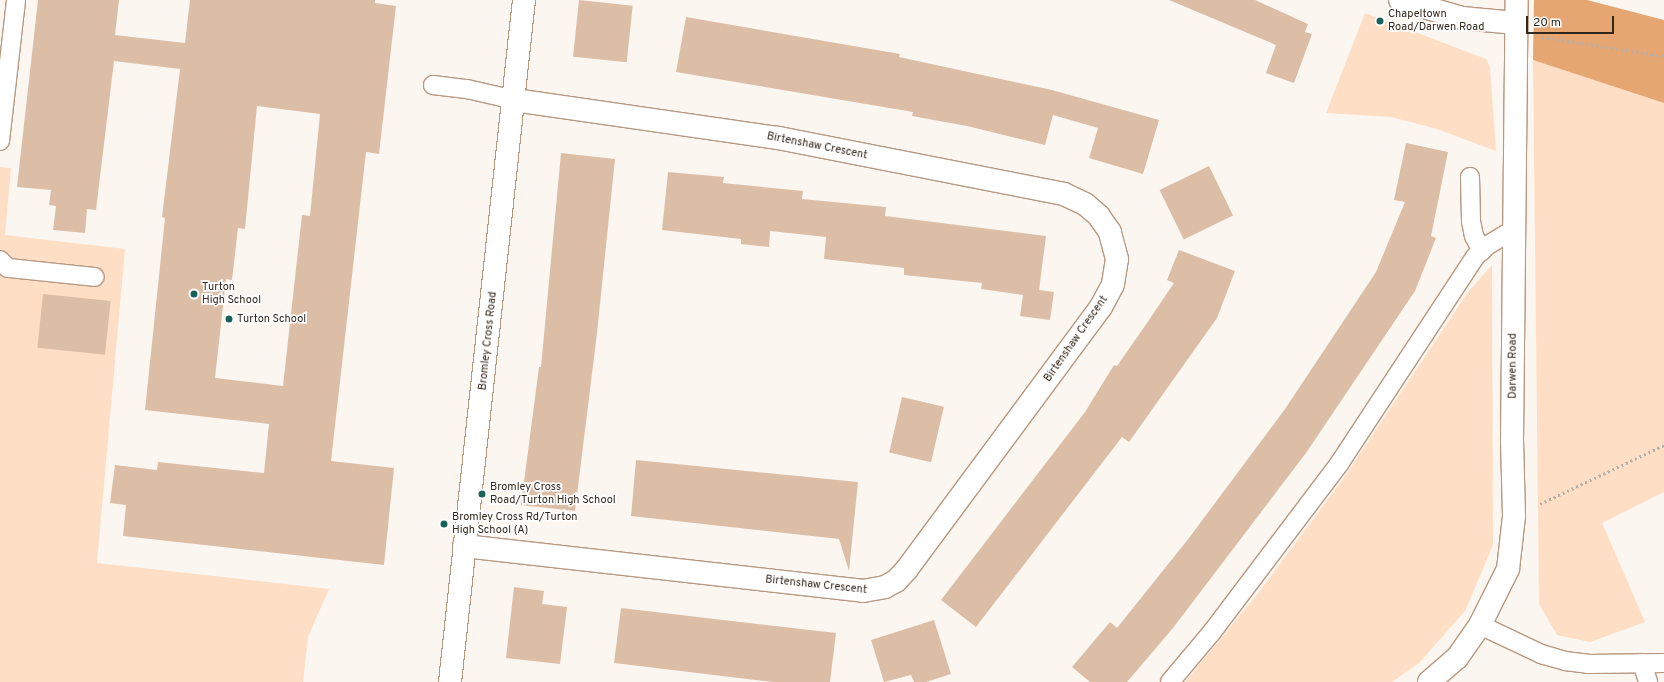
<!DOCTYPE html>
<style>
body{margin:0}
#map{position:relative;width:1664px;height:682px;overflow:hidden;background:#fcf6f1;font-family:Overpass,sans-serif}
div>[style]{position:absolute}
.green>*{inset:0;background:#fedec5}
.forest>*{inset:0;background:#e5a672}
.building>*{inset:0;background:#dcbea6;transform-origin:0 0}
.path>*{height:2.5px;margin-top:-1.25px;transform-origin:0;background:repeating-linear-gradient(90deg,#b6afa8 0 2px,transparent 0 5px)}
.roads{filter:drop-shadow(1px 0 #b79982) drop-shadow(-1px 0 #b79982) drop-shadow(0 1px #b79982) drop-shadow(0 -1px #b79982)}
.service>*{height:18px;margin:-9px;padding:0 9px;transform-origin:9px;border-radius:9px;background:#fff}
.minor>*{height:22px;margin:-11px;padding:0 11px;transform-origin:11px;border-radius:11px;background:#fff}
.tertiary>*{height:22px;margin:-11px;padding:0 11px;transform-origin:11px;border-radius:11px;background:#fff}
.secondary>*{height:22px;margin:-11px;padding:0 11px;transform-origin:11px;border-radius:11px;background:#fff}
.dots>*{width:11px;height:11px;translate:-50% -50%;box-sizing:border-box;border:2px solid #fff;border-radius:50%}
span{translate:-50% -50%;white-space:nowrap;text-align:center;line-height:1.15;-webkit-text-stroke:3.5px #fff;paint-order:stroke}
.poi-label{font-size:11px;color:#32271d}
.left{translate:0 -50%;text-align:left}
.street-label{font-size:11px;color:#32271d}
.scale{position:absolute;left:1526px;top:16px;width:88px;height:18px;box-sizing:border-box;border:2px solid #32271d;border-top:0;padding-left:5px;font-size:12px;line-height:14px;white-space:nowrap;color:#32271d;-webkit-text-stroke:3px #fff;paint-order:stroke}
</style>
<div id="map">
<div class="green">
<div style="clip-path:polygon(1365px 13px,1486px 59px,1490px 67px,1496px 151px,1437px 129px,1391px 117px,1326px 113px)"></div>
<div style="clip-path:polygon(1533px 60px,1664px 103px,1664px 492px,1602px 523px,1645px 622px,1590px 642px,1557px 635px,1539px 604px)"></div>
<div style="clip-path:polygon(0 167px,11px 168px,5px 235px,125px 249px,97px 563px,329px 589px,308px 637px,303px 682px,0 682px)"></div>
<div style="clip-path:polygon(1492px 265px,1493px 545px,1465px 611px,1419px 663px,1392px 682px,1185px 682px,1259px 592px,1343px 479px,1468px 292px)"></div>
</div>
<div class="forest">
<div style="clip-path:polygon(1534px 0,1587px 0,1664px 20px,1664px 103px,1533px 60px)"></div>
</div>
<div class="building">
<div style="clip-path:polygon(evenodd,38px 0,119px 0,115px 35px,185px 43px,190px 0,375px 0,375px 3px,396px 6px,379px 154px,366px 152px,331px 461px,394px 468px,384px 565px,123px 536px,126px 505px,110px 503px,115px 465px,157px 470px,158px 462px,264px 473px,269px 424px,145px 410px,165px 218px,162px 217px,180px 69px,114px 61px,96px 210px,87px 209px,85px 233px,53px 230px,56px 206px,49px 205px,51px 190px,17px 187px,38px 0,257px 106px,320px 114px,310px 216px,302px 215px,283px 386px,215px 378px,226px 279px,232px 280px,238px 228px,245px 229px,257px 106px)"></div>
<div style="left:579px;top:0;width:54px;height:57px;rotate:6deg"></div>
<div style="clip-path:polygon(1169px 0,1255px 0,1308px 24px,1305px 32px,1312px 34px,1294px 83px,1266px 73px,1276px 45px)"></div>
<div style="clip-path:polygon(686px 17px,900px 54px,899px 57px,1052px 90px,1159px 120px,1143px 174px,1089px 158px,1098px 128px,1053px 115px,1045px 145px,967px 126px,912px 116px,913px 112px,676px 72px)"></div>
<div style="clip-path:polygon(1406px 143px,1448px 152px,1431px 236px,1436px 238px,1415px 291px,1306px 453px,1173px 628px,1127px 682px,1090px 682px,1072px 667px,1110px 622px,1117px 628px,1189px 538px,1285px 409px,1376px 272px,1405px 202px,1394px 200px)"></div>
<div style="clip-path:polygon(561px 153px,615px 159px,597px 333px,575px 511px,521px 505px,539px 367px,541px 367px)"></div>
<div style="left:1209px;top:166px;width:55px;height:55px;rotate:64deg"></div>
<div style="clip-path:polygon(668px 172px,724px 177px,723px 183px,803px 191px,802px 199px,886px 207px,885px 216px,1046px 236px,1039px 290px,1054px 292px,1050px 320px,1020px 316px,1023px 295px,981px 289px,982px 283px,904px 275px,904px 268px,824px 259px,826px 237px,770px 231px,769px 247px,741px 244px,741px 239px,662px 230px)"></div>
<div style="clip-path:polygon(1179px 250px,1235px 271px,1217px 318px,1129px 442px,1122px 437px,976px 627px,941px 600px,1085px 412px,1114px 365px,1117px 366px,1147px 323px,1174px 283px,1167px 280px)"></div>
<div style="left:43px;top:294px;width:68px;height:54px;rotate:6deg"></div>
<div style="left:902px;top:397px;width:43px;height:57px;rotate:13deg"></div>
<div style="clip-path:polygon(636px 460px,858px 482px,849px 571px,839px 539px,631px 516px)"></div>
<div style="clip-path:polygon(514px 587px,544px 591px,542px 604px,567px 607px,560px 664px,506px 658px)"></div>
<div style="clip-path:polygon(621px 608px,836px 633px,830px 682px,773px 682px,614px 663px)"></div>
<div style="clip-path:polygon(934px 620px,951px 674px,926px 682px,914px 682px,911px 675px,884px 682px,871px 640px)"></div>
</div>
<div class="path">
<div style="left:1542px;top:37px;width:123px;rotate:8.9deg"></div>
<div style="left:1540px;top:504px;width:137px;rotate:-25.4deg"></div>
</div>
<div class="roads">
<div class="service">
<div style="left:433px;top:85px;width:34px;rotate:7deg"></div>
<div style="left:467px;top:89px;width:49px;rotate:12.9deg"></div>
<div style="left:0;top:141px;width:142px;rotate:-83.5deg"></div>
<div style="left:1470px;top:177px;width:44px;rotate:88.7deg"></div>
<div style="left:1471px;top:221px;width:15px;rotate:79deg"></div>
<div style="left:1474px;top:236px;width:17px;rotate:62deg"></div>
<div style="left:0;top:260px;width:11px;rotate:45deg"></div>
<div style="left:8px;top:268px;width:87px;rotate:5.9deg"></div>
<div style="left:1480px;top:625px;width:68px;rotate:25.4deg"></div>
<div style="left:1541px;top:654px;width:25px;rotate:16deg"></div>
<div style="left:1565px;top:661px;width:23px;rotate:7deg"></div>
<div style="left:1588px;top:664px;width:76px;rotate:-0.8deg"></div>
<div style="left:1642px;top:663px;width:20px;rotate:72deg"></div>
<div style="left:1170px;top:682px;width:65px;rotate:-50deg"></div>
<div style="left:1212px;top:632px;width:211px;rotate:-52.9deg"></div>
<div style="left:1339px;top:464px;width:248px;rotate:-56.7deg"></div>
<div style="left:1475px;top:257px;width:18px;rotate:-43deg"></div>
<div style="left:1488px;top:245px;width:29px;rotate:-31deg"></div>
</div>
<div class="minor">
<div style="left:464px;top:546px;width:402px;rotate:6.4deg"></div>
<div style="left:863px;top:591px;width:22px;rotate:-10deg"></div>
<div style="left:885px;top:587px;width:13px;rotate:-29deg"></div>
<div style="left:896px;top:581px;width:16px;rotate:-47deg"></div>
<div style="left:907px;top:569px;width:326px;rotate:-53.5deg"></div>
<div style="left:1101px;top:307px;width:26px;rotate:-62deg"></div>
<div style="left:1113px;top:284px;width:25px;rotate:-81deg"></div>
<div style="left:1117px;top:259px;width:28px;rotate:-105deg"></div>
<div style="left:1110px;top:232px;width:19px;rotate:-125deg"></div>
<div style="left:1099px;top:216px;width:18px;rotate:-139deg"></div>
<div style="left:1085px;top:204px;width:23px;rotate:-155deg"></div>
<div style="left:1064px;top:194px;width:291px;rotate:-168.9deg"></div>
<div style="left:778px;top:138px;width:266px;rotate:-171.8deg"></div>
</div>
<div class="tertiary">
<div style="left:450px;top:682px;width:686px;rotate:-83.81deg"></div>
</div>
<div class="secondary">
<div style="left:1400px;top:0;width:65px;rotate:16.2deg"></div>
<div style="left:1462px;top:18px;width:54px;rotate:5.3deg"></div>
<div style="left:1429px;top:682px;width:37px;rotate:-41deg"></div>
<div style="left:1457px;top:658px;width:40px;rotate:-55.1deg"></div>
<div style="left:1480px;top:625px;width:63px;rotate:-63.4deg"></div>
<div style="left:1508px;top:569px;width:53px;rotate:-83.5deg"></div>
<div style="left:1514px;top:516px;width:74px;rotate:-91.5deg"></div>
<div style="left:1512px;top:442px;width:442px;rotate:-89.4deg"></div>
</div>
</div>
<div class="dots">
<div style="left:1380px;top:21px;background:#186259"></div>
<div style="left:194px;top:294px;background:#186259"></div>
<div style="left:229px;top:319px;background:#186259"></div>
<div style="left:482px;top:494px;background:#186259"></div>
<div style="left:444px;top:524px;background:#186259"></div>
</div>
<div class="poi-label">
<span class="left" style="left:1388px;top:21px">Chapeltown<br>Road/Darwen Road</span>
<span class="left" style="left:202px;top:294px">Turton<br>High School</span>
<span class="left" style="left:237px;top:319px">Turton School</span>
<span class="left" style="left:490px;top:494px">Bromley Cross<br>Road/Turton High School</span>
<span class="left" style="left:452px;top:524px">Bromley Cross Rd/Turton<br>High School (A)</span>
</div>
<div class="street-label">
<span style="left:817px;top:146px;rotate:11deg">Birtenshaw Crescent</span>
<span style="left:1076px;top:339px;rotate:-55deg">Birtenshaw Crescent</span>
<span style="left:488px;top:341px;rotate:-84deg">Bromley Cross Road</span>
<span style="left:1513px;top:366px;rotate:-90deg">Darwen Road</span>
<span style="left:816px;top:585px;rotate:6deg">Birtenshaw Crescent</span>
</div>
<div class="scale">20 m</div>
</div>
